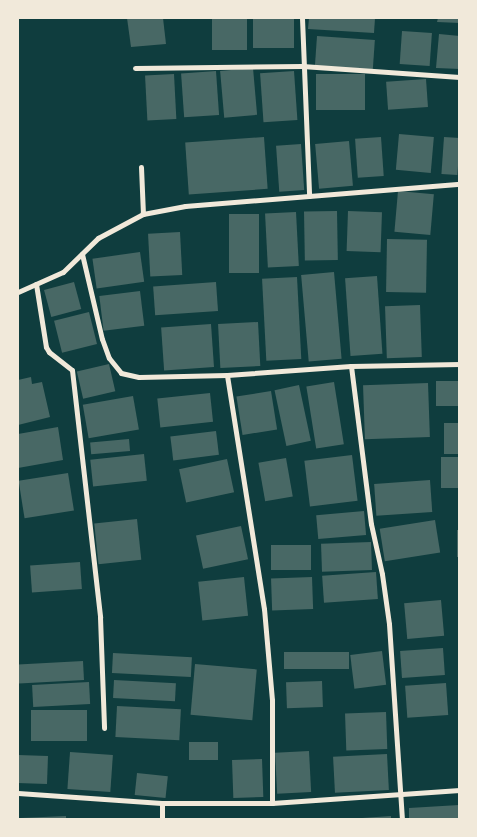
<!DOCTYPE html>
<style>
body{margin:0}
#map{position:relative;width:477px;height:837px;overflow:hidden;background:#0f3d3e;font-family:Ubuntu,sans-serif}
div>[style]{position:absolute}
.building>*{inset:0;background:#486865;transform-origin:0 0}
.minor>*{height:5px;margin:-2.5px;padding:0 2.5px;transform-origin:2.5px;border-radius:2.5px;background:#f1e9da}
span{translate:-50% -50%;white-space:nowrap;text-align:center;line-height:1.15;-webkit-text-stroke:5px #f1e9da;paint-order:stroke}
.frame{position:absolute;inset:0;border:19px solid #f1e9da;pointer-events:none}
</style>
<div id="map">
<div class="building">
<div style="clip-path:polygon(127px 18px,163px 18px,166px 44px,131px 47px)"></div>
<div style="left:212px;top:18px;width:35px;height:32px"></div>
<div style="left:253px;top:18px;width:41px;height:30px"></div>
<div style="clip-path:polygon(309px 18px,375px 18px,374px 33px,308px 29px)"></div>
<div style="clip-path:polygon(438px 18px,460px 18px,460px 23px,437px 22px)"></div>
<div style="left:402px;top:31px;width:30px;height:33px;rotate:4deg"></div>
<div style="clip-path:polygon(439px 34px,460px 36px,460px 69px,436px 68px)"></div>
<div style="left:317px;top:36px;width:58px;height:30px;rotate:4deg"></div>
<div style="left:253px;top:68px;width:47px;height:33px;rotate:85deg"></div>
<div style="left:216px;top:71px;width:44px;height:35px;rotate:86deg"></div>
<div style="left:294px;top:71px;width:49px;height:34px;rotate:86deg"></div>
<div style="left:174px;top:74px;width:45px;height:29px;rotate:87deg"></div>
<div style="left:365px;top:74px;width:36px;height:49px;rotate:90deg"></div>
<div style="left:426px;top:79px;width:28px;height:40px;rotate:86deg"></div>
<div style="left:399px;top:134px;width:35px;height:36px;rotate:5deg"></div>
<div style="left:264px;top:137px;width:52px;height:79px;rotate:86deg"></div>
<div style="left:381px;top:137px;width:39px;height:26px;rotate:86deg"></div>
<div style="left:444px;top:137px;width:16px;height:37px;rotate:4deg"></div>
<div style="left:349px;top:141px;width:45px;height:34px;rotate:85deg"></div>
<div style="left:301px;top:144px;width:46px;height:25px;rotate:86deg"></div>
<div style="left:398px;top:191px;width:36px;height:41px;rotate:5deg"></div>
<div style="left:337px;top:211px;width:49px;height:33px;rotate:89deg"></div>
<div style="left:348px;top:211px;width:34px;height:40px;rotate:2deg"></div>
<div style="left:296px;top:212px;width:54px;height:31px;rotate:87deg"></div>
<div style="left:229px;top:214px;width:30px;height:59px"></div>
<div style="left:180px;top:232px;width:43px;height:32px;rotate:87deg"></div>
<div style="left:387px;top:239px;width:40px;height:53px;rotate:1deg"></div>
<div style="left:140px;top:252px;width:30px;height:48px;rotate:82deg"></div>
<div style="left:334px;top:272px;width:87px;height:33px;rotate:85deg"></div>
<div style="left:377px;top:276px;width:78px;height:32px;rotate:86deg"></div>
<div style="left:297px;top:277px;width:82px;height:35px;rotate:87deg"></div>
<div style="left:74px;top:282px;width:28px;height:31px;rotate:75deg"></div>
<div style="left:216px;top:282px;width:29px;height:63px;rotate:86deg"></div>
<div style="left:140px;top:291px;width:35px;height:41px;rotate:83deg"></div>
<div style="left:420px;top:305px;width:52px;height:35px;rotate:88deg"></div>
<div style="left:89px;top:312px;width:33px;height:36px;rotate:76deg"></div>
<div style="left:258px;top:322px;width:44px;height:40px;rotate:87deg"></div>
<div style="left:211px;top:324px;width:43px;height:50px;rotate:86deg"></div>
<div style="left:109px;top:364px;width:28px;height:33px;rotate:77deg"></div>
<div style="clip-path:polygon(31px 377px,32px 384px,42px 382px,50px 417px,18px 425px,18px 380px)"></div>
<div style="left:460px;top:381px;width:25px;height:24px;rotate:90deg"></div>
<div style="left:334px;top:382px;width:63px;height:28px;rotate:81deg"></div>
<div style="left:428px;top:383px;width:54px;height:65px;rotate:88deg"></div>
<div style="left:299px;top:385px;width:57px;height:25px;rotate:78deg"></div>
<div style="left:271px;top:391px;width:39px;height:35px;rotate:81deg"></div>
<div style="left:210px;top:393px;width:29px;height:53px;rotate:84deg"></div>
<div style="left:133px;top:396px;width:34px;height:51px;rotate:80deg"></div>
<div style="left:444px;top:423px;width:16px;height:31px"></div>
<div style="clip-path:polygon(58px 427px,63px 460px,18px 468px,18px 434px)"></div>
<div style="left:216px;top:431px;width:24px;height:46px;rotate:83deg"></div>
<div style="left:129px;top:439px;width:12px;height:39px;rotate:85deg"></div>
<div style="left:144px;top:454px;width:27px;height:54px;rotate:84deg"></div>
<div style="left:352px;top:455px;width:46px;height:48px;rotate:83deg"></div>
<div style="left:441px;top:457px;width:19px;height:31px"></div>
<div style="left:286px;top:458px;width:39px;height:28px;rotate:80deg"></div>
<div style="left:227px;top:459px;width:34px;height:49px;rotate:78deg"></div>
<div style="left:68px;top:473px;width:38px;height:50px;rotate:81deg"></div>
<div style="left:430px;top:480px;width:32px;height:56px;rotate:86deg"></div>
<div style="left:364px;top:511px;width:24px;height:48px;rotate:85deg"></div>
<div style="left:137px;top:519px;width:41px;height:43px;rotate:84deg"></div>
<div style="left:435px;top:520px;width:33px;height:56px;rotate:81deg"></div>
<div style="left:241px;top:526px;width:34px;height:46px;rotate:78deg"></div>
<div style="left:457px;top:530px;width:3px;height:27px"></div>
<div style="left:371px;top:542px;width:28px;height:50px;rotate:88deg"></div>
<div style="left:271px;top:545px;width:40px;height:25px"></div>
<div style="left:80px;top:562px;width:27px;height:50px;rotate:86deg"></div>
<div style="left:376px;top:572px;width:27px;height:54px;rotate:86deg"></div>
<div style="left:244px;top:577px;width:39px;height:46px;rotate:84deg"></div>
<div style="left:312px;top:577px;width:32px;height:41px;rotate:88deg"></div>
<div style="left:441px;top:600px;width:36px;height:37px;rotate:85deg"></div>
<div style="left:443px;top:648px;width:27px;height:43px;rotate:86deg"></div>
<div style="left:382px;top:651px;width:34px;height:32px;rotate:83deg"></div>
<div style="left:349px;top:652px;width:17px;height:65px;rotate:90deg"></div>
<div style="left:113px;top:653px;width:79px;height:20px;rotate:3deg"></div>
<div style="left:83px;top:661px;width:19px;height:65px;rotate:87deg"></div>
<div style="left:195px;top:664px;width:62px;height:51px;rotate:5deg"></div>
<div style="left:114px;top:680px;width:62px;height:18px;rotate:3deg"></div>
<div style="left:322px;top:681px;width:26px;height:36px;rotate:88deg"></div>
<div style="left:89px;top:682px;width:22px;height:57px;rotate:87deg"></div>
<div style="left:446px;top:683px;width:32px;height:41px;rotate:86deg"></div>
<div style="left:117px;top:706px;width:64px;height:31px;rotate:3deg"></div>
<div style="left:87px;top:710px;width:31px;height:56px;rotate:90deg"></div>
<div style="left:386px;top:712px;width:37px;height:41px;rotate:88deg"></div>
<div style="left:189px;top:742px;width:29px;height:18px"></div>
<div style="left:309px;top:751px;width:41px;height:34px;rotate:87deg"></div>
<div style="left:70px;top:752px;width:43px;height:37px;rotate:4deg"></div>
<div style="left:387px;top:754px;width:36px;height:54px;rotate:87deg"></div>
<div style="left:18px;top:755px;width:30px;height:28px;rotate:2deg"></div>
<div style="left:262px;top:759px;width:38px;height:30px;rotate:88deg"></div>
<div style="left:137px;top:773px;width:31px;height:22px;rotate:6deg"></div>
<div style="clip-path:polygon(459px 805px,459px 820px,409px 820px,409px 808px)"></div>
<div style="clip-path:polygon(66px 816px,66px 820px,20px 820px,20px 818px)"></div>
<div style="clip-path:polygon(391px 816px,391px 820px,362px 820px,362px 818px)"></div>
</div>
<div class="minor">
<div style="left:302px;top:18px;width:178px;rotate:87.7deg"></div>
<div style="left:135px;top:68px;width:167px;rotate:-0.7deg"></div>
<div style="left:302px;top:66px;width:158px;rotate:4deg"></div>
<div style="left:141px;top:167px;width:47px;rotate:87.6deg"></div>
<div style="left:82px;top:254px;width:87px;rotate:76.8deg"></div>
<div style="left:102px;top:339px;width:20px;rotate:70deg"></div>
<div style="left:109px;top:358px;width:19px;rotate:51deg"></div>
<div style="left:121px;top:373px;width:18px;rotate:13deg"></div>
<div style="left:139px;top:377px;width:88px;rotate:-1.3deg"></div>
<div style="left:36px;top:284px;width:64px;rotate:81deg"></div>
<div style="left:46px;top:347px;width:6px;rotate:59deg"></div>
<div style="left:49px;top:352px;width:29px;rotate:38deg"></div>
<div style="left:72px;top:370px;width:249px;rotate:83.5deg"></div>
<div style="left:100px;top:617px;width:111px;rotate:87.9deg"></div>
<div style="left:18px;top:292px;width:49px;rotate:-24deg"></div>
<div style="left:63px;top:272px;width:49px;rotate:-44.2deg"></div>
<div style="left:98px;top:238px;width:51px;rotate:-28.1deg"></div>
<div style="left:143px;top:214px;width:43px;rotate:-10.8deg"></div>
<div style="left:185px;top:206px;width:276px;rotate:-4.6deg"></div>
<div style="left:351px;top:366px;width:159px;rotate:82.8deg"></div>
<div style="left:371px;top:524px;width:51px;rotate:77.6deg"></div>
<div style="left:382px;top:574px;width:50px;rotate:82deg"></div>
<div style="left:389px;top:624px;width:196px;rotate:86.2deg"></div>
<div style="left:18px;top:793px;width:144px;rotate:4deg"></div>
<div style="left:162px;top:803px;width:110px"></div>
<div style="left:272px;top:803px;width:188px;rotate:-4deg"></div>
<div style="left:272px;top:803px;width:103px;rotate:-90deg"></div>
<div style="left:272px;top:700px;width:91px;rotate:-95deg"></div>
<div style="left:264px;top:609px;width:237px;rotate:-99deg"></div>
<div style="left:227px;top:375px;width:124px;rotate:-4.2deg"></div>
<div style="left:351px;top:366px;width:109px;rotate:-1.1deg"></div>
<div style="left:162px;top:820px;width:17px;rotate:-90deg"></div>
</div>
<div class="frame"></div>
</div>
